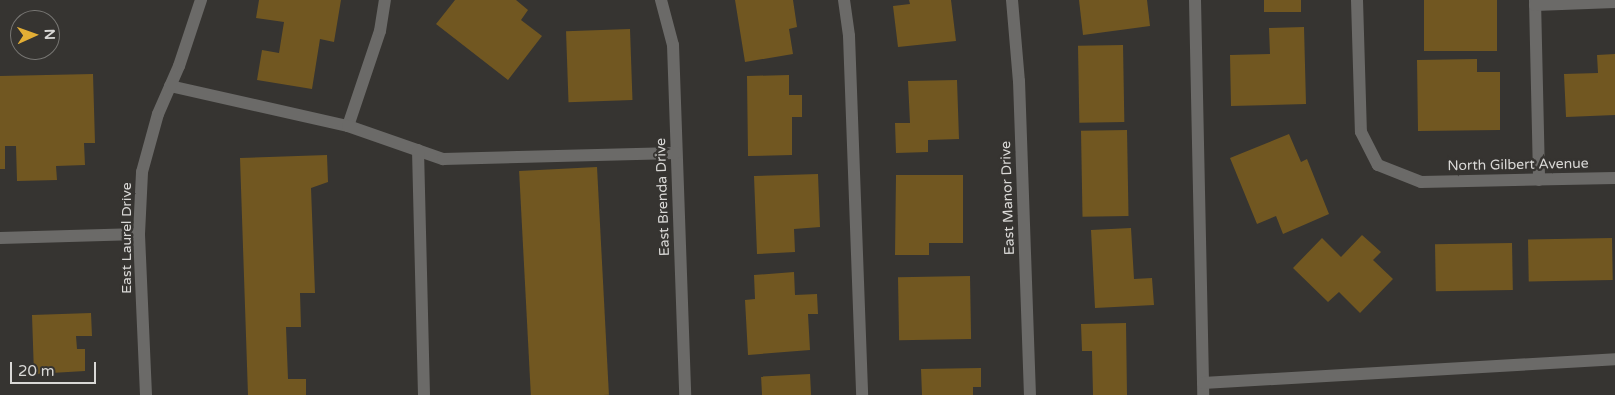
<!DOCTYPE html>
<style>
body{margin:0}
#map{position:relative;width:1615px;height:395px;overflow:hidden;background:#363431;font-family:"Varela Round",sans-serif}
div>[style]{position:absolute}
.building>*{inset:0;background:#715721;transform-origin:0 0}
.service>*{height:12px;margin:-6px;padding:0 6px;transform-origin:6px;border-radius:6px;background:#6b6a68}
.minor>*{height:12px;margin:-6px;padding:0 6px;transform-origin:6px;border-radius:6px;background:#6b6a68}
span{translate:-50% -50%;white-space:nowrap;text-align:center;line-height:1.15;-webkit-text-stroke:5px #363431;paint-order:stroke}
.street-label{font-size:14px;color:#d9d8d6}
.north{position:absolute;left:10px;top:10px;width:50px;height:50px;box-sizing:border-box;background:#363431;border:1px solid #777673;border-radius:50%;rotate:88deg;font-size:14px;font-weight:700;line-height:20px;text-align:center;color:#d9d8d6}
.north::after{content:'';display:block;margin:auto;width:18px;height:22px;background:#e3ae35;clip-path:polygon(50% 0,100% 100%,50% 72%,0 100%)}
.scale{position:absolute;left:10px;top:362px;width:86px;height:22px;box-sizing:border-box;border:2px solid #d9d8d6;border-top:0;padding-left:6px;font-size:15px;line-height:18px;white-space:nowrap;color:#d9d8d6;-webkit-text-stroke:4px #363431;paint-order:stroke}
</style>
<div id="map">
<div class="building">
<div style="clip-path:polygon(259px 0,341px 0,334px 42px,320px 39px,312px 89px,257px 80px,262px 50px,279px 53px,284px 22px,256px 18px)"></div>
<div style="clip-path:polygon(455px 0,516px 0,528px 10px,521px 20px,542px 36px,508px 80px,436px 24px)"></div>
<div style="clip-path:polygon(735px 0,793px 0,797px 27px,789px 29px,793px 54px,745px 62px)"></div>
<div style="clip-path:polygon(909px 0,951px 0,956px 41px,898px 47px,893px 6px,910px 4px)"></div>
<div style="clip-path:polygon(1079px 0,1147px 0,1150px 26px,1083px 35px)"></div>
<div style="left:1264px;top:0;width:37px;height:12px"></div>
<div style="left:1424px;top:0;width:73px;height:51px"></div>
<div style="clip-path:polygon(1304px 27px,1306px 104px,1231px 106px,1230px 55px,1270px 54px,1269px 28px)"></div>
<div style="left:630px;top:29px;width:71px;height:64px;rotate:88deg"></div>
<div style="left:1123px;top:45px;width:77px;height:45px;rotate:89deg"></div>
<div style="clip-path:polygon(1615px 54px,1615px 115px,1566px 117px,1564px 74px,1598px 73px,1597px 55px)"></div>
<div style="clip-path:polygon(1477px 59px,1477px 72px,1500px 72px,1500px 130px,1418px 131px,1417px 60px)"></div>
<div style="clip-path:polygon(93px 74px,95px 143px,84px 143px,85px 165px,56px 166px,57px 180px,17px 181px,16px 146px,5px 146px,5px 169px,0 169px,0 76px)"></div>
<div style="clip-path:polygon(789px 75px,789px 95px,802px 95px,802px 117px,792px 117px,792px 155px,748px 156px,747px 76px)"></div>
<div style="clip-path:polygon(957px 80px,959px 139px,928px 140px,928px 152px,896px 153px,895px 123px,910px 123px,908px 81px)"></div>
<div style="left:1127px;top:130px;width:86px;height:46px;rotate:89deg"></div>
<div style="clip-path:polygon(1289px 134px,1301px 162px,1307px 159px,1329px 214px,1283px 234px,1276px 216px,1257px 224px,1230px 158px)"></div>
<div style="clip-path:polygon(327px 155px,328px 182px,311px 188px,315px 293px,300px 293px,301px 327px,286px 327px,288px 379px,306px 379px,306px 395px,248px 395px,240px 158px)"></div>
<div style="left:597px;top:167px;width:228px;height:78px;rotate:87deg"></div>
<div style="clip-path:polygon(818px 174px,820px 227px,794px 229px,795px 252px,757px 254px,754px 176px)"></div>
<div style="clip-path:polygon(896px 175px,963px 175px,963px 243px,929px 243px,929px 255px,895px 255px)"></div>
<div style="clip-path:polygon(1131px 228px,1134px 279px,1152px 278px,1154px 305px,1095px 308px,1091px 230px)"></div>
<div style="clip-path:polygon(1362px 235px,1381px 252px,1373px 260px,1393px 279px,1360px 313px,1339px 292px,1328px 302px,1293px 268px,1322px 238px,1341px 257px)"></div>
<div style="left:1612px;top:238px;width:42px;height:84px;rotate:89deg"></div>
<div style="left:1512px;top:243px;width:47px;height:77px;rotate:89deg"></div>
<div style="clip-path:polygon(794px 272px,795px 295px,817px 294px,818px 314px,808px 314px,810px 350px,748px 355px,745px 300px,755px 299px,754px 275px)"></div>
<div style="left:970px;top:276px;width:63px;height:72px;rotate:89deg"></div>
<div style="clip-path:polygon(91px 313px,92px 336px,76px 336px,77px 349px,85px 349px,85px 371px,34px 374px,32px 315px)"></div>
<div style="clip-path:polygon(1126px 323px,1127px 395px,1093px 395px,1092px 351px,1082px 351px,1081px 324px)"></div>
<div style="clip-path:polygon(981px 368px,981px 387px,973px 387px,973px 395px,922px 395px,921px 369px)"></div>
<div style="left:810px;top:374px;width:21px;height:49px;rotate:87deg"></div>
</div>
<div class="service">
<div style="left:844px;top:0;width:36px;rotate:82deg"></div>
<div style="left:849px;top:36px;width:359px;rotate:87.9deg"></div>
<div style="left:1195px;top:0;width:395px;rotate:88.8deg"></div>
<div style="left:1535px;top:0;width:180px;rotate:88.7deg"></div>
<div style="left:1535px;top:5px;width:80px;rotate:-2.1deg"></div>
<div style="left:348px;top:126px;width:100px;rotate:-71.4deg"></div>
<div style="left:380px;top:31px;width:31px;rotate:-81deg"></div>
<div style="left:1203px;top:383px;width:413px;rotate:-3.3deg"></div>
</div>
<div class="minor">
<div style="left:661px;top:0;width:47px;rotate:75.1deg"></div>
<div style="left:673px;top:45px;width:350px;rotate:88deg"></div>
<div style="left:1012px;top:0;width:81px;rotate:85.1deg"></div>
<div style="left:1019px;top:81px;width:314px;rotate:88deg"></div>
<div style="left:1357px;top:0;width:132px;rotate:88.3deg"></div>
<div style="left:1361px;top:132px;width:37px;rotate:63deg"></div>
<div style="left:1378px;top:165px;width:46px;rotate:21.6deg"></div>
<div style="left:1421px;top:182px;width:194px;rotate:-1.2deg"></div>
<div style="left:170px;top:86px;width:182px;rotate:12.7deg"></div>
<div style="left:348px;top:126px;width:101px;rotate:19.2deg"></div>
<div style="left:443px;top:159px;width:233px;rotate:-1.5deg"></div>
<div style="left:418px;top:150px;width:245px;rotate:88.6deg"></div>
<div style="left:0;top:238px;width:139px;rotate:-1.6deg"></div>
<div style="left:146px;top:395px;width:161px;rotate:-92.5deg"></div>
<div style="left:139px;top:234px;width:62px;rotate:-87.2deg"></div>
<div style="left:142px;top:172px;width:60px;rotate:-74.6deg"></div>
<div style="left:158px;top:114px;width:52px;rotate:-66.4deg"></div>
<div style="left:179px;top:66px;width:70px;rotate:-71.6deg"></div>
</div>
<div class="street-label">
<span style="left:1518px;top:165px;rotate:-1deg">North Gilbert Avenue</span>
<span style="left:663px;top:197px;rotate:-92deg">East Brenda Drive</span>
<span style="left:1008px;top:198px;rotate:-92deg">East Manor Drive</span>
<span style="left:127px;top:238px;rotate:-90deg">East Laurel Drive</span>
</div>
<div class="north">N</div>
<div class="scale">20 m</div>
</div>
